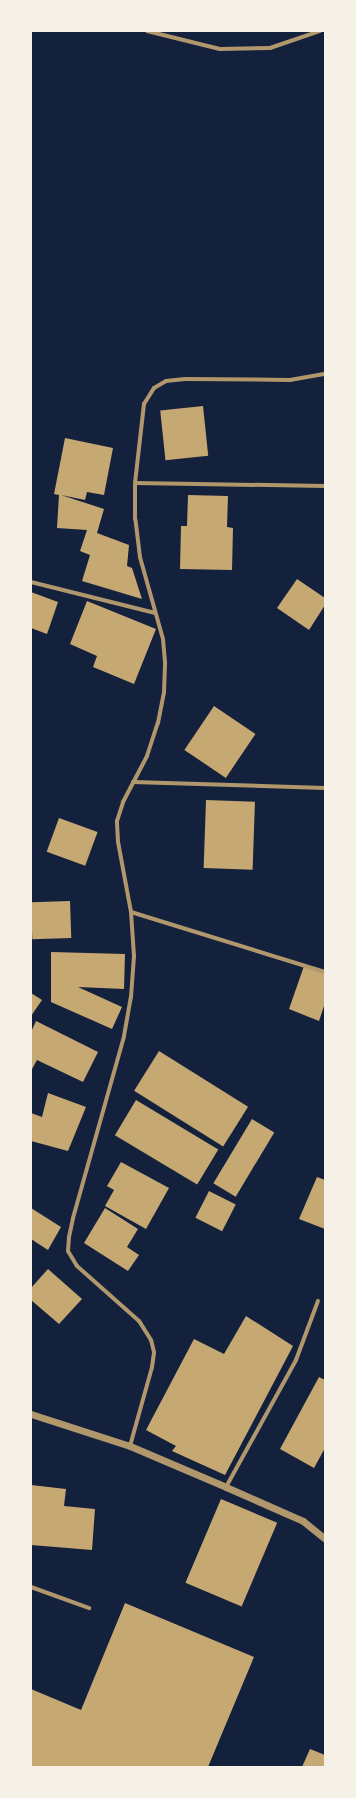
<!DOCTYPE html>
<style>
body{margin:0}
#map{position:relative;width:356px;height:1798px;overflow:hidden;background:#14213d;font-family:Figtree,sans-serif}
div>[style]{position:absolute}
.building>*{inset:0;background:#c6a872;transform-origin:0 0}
.minor>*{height:4px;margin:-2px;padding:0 2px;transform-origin:2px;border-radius:2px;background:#b1986c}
.tertiary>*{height:7px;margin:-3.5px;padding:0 3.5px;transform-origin:3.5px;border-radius:3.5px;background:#b1986c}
span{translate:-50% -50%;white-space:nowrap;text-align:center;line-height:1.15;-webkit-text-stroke:4px #f6f1e7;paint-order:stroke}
.frame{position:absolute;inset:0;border:32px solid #f6f1e7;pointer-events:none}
</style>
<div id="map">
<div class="building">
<div style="left:203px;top:406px;width:50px;height:43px;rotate:84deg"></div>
<div style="clip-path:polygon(65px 438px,113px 448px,104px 495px,87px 492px,85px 500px,61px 495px,104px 509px,97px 533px,129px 545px,127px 566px,132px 568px,142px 599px,82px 581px,90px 555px,80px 551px,87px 530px,57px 528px,59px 495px,54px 494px)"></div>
<div style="clip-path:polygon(188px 495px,228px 496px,227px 527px,233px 528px,232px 570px,180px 569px,181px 526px,187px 526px)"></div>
<div style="clip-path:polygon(297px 579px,325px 598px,325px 605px,309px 630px,277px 608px)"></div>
<div style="clip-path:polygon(31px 592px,58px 602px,47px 634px,31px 628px)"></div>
<div style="clip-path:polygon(87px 601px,156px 629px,134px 684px,93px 667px,97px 656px,70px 644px)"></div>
<div style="left:214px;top:706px;width:50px;height:53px;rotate:34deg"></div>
<div style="left:206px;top:800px;width:49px;height:68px;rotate:2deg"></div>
<div style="left:59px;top:818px;width:41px;height:36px;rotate:20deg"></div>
<div style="left:70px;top:901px;width:37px;height:39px;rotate:88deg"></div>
<div style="clip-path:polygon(51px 952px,125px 954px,124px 989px,78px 987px,122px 1007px,112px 1029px,51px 1002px)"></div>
<div style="clip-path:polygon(304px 966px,325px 973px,325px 1003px,319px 1021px,289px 1009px)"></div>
<div style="clip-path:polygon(31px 993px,42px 1000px,31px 1016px)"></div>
<div style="clip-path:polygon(36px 1021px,98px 1052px,83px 1082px,37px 1060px,31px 1071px,31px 1032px)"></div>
<div style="left:159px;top:1051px;width:105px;height:47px;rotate:32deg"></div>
<div style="clip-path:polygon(48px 1093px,86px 1107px,68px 1151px,31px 1141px,31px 1113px,42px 1117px)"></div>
<div style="left:136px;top:1100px;width:96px;height:41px;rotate:31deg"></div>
<div style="left:252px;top:1119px;width:26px;height:75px;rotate:31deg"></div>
<div style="clip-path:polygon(121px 1162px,169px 1188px,146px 1229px,105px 1206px,114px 1190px,107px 1186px)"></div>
<div style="clip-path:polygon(317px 1177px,325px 1180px,325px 1229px,299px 1219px)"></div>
<div style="left:209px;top:1191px;width:30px;height:30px;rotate:27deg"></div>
<div style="clip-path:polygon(31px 1208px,61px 1227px,48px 1250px,31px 1239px)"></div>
<div style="clip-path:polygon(105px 1208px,138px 1229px,127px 1247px,139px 1255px,128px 1271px,84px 1243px)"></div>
<div style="clip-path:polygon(48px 1269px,82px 1299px,59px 1324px,31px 1300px,31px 1288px)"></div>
<div style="clip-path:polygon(246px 1316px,293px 1346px,225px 1475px,172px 1451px,176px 1446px,146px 1430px,194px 1339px,224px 1354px)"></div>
<div style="clip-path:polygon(319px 1377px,325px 1380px,325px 1448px,314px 1468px,280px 1449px)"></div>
<div style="clip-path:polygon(31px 1485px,66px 1489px,64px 1506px,95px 1509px,92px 1550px,31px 1545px)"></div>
<div style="left:221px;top:1499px;width:61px;height:91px;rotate:23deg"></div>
<div style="clip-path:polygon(125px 1603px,254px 1657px,208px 1767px,31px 1767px,31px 1689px,81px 1710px)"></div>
<div style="clip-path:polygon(310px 1749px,325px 1755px,325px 1767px,302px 1767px)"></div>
</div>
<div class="minor">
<div style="left:147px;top:31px;width:75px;rotate:13.9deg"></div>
<div style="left:220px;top:49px;width:50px;rotate:-1.1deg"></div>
<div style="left:270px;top:48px;width:53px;rotate:-18.8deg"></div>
<div style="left:135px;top:483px;width:190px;rotate:0.9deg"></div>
<div style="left:31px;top:582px;width:128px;rotate:14deg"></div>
<div style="left:133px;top:782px;width:192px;rotate:1.8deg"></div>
<div style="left:131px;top:912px;width:203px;rotate:17.2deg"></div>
<div style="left:130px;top:1446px;width:82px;rotate:-74.4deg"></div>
<div style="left:152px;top:1367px;width:15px;rotate:-82deg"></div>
<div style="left:154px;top:1352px;width:12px;rotate:-104deg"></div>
<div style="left:151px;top:1340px;width:22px;rotate:-122deg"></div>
<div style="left:139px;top:1321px;width:83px;rotate:-138.4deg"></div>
<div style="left:77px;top:1266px;width:17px;rotate:-121deg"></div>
<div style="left:68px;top:1251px;width:14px;rotate:-86deg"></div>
<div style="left:69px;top:1237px;width:19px;rotate:-78deg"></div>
<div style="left:73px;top:1218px;width:189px;rotate:-74.3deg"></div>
<div style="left:124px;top:1036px;width:40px;rotate:-80deg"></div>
<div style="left:131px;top:997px;width:41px;rotate:-85.8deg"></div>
<div style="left:134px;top:956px;width:44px;rotate:-93.9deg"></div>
<div style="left:131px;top:912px;width:71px;rotate:-100.5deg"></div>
<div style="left:118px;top:842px;width:21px;rotate:-93deg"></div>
<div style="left:117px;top:821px;width:20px;rotate:-72deg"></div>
<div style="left:123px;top:802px;width:52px;rotate:-62.4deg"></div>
<div style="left:147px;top:756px;width:35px;rotate:-72deg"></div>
<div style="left:158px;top:723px;width:31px;rotate:-79deg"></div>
<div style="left:164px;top:693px;width:31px;rotate:-88deg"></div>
<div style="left:165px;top:662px;width:23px;rotate:-95deg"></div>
<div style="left:163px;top:639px;width:85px;rotate:-105.7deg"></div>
<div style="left:140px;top:557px;width:38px;rotate:-97deg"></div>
<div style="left:135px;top:519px;width:36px;rotate:-90deg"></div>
<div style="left:135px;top:483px;width:80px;rotate:-83.5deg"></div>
<div style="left:144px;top:404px;width:19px;rotate:-58deg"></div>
<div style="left:154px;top:388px;width:14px;rotate:-30deg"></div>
<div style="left:166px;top:381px;width:19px;rotate:-6deg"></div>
<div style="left:185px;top:379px;width:105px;rotate:0.5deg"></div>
<div style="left:290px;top:380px;width:36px;rotate:-10deg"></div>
<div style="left:226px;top:1487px;width:145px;rotate:-61.1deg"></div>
<div style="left:296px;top:1360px;width:63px;rotate:-69.6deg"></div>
<div style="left:31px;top:1587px;width:62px;rotate:19.9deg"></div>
</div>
<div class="tertiary">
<div style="left:31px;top:1414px;width:104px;rotate:17.9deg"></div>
<div style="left:130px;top:1446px;width:104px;rotate:23.1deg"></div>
<div style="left:226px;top:1487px;width:84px;rotate:23.8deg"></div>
<div style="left:303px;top:1521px;width:28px;rotate:39deg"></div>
</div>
<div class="frame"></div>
</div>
